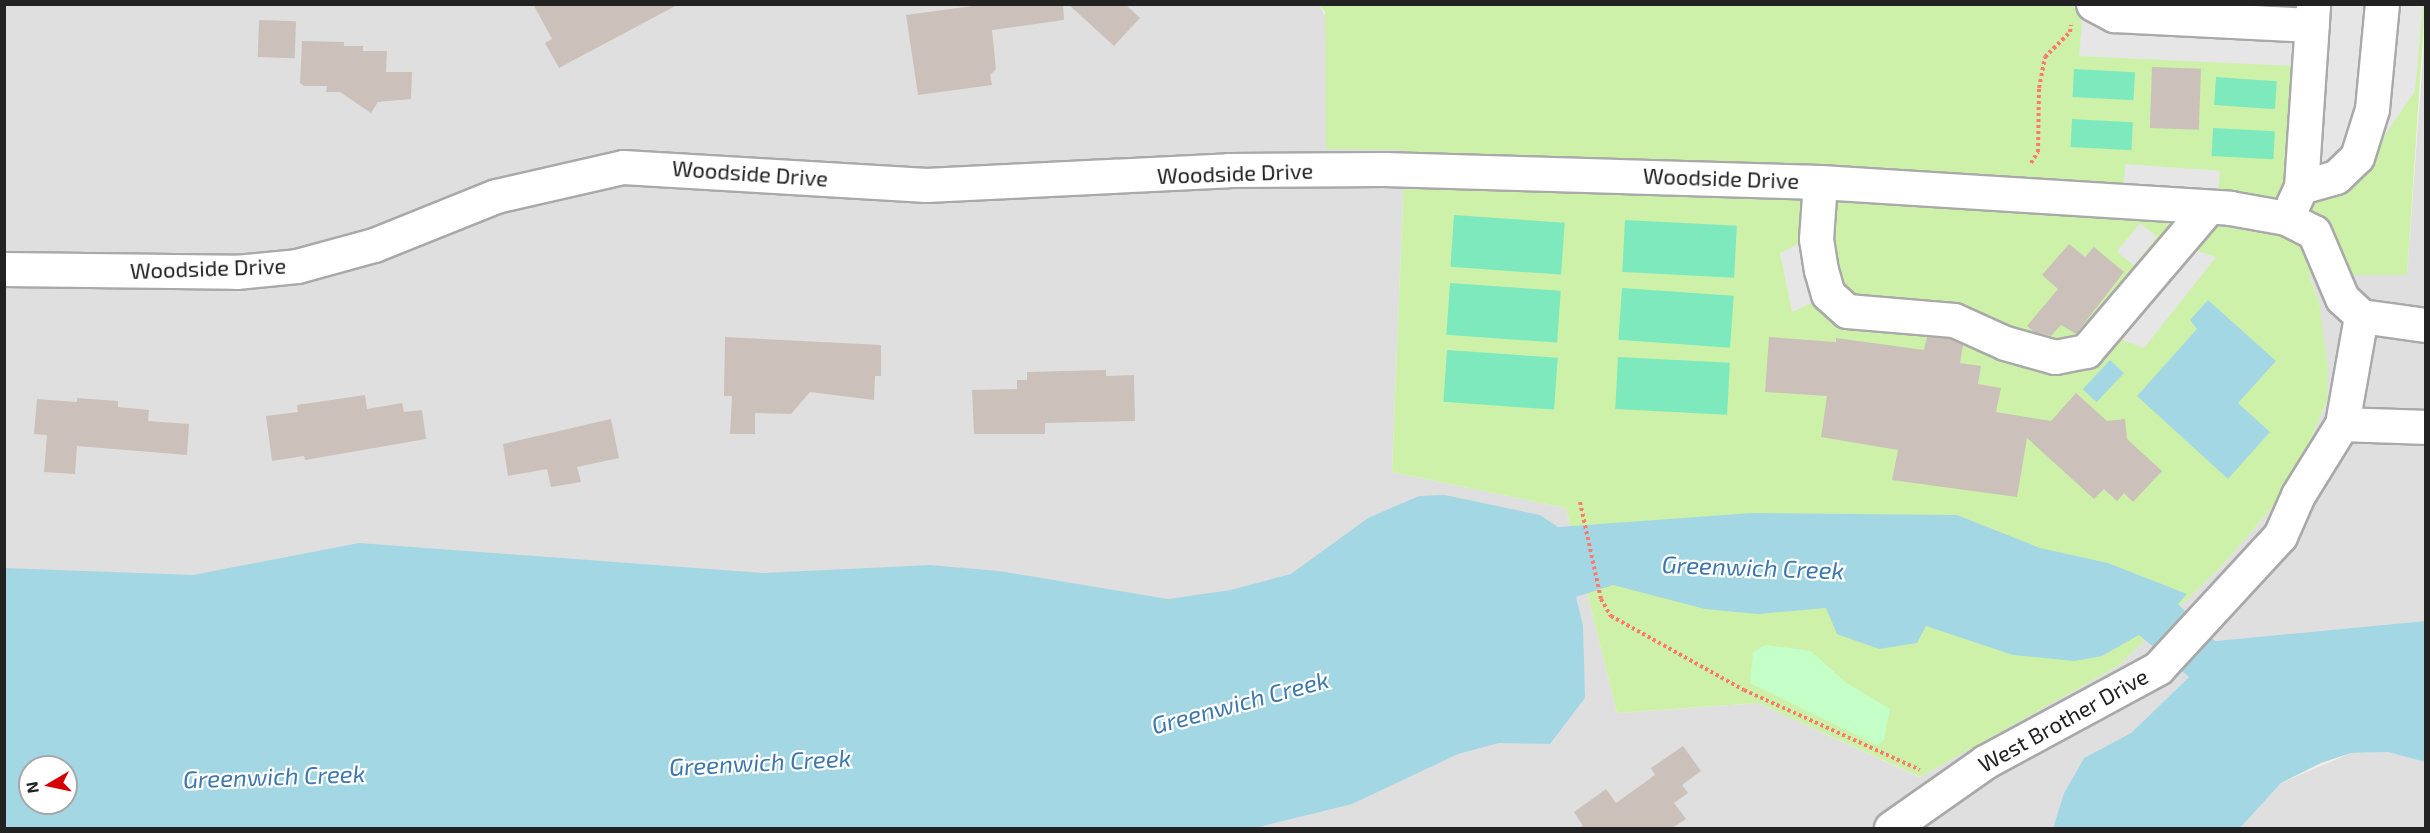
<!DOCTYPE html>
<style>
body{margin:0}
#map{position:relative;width:2430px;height:833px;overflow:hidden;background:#f3efe8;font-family:"Exo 2",sans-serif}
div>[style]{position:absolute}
.residential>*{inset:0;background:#e0dfdf}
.grass>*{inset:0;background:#cef1aa}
.park>*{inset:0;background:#c3ffc6}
.pitch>*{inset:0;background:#7fe9be;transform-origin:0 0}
.parking>*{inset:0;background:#e6e6e6;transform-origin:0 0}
.water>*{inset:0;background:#a4d7e4;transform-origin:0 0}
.building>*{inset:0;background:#cbc1ba;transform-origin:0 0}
.path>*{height:4px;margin-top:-2px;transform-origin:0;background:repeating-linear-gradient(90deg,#ff796d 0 3px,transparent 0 6px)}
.roads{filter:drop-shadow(2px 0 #a9a9a9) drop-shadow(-2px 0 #a9a9a9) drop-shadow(0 2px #a9a9a9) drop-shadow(0 -2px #a9a9a9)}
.minor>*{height:33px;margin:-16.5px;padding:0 16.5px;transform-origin:16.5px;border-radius:16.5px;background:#fff}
span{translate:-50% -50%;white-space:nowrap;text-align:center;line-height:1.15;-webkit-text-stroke:4.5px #fff;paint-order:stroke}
.street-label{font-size:22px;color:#222}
.water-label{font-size:24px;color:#3e77ac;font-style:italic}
.frame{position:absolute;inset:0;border:6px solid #222;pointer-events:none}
.north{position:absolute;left:18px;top:755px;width:60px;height:60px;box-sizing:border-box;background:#fff;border:2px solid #a7a7a7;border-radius:50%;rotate:261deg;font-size:16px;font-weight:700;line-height:24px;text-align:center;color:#222}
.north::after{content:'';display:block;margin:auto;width:21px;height:27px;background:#d40004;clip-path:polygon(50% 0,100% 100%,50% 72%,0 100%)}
</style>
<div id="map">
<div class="residential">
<div style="clip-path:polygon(evenodd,5px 5px,1319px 5px,1405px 150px,1392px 472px,1566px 508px,1617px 713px,1758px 703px,1919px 777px,2118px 666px,2221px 567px,2291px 485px,2327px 401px,2319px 302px,2309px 275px,2407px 274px,2425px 31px,2425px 621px,2215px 641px,2189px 677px,2131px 733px,2084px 758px,2064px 793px,2053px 828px,5px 828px,5px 5px,30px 767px,66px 767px,66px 803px,30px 803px,30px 767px)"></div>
<div style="clip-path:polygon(2388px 752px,2425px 762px,2425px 828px,2240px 828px,2281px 783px,2351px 753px)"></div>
</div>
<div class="grass">
<div style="clip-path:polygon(1319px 5px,2425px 5px,2407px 275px,2309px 275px,2319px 302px,2328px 368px,2327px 401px,2291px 485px,2221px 567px,2118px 666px,1920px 777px,1758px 703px,1617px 713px,1566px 508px,1392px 472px,1405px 150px,1326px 149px,1325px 12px)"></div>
</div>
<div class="park">
<div style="clip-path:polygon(1766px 645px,1811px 651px,1845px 682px,1890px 709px,1884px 740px,1877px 745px,1750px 683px,1753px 652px)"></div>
</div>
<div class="pitch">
<div style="left:2074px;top:69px;width:61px;height:28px;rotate:3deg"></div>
<div style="left:2216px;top:77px;width:61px;height:28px;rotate:4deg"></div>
<div style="left:2072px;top:119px;width:61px;height:28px;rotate:3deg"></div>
<div style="left:2213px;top:128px;width:62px;height:28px;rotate:3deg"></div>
<div style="left:1454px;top:215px;width:111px;height:52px;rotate:4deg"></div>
<div style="left:1625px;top:220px;width:112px;height:52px;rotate:3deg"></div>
<div style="left:1450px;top:283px;width:111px;height:52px;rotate:4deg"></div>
<div style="left:1622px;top:288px;width:112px;height:52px;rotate:4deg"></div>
<div style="left:1447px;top:350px;width:111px;height:52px;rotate:4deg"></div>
<div style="left:1618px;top:357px;width:112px;height:52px;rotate:3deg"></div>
</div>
<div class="parking">
<div style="clip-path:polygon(2073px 5px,2423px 5px,2415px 91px,2345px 193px,2290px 166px,2295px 66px,2079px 56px,2082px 23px)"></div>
<div style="left:2125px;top:164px;width:95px;height:24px;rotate:4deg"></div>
<div style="left:2140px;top:223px;width:22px;height:37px;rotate:39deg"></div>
<div style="clip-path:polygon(1802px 242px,1815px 301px,1792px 312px,1780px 253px)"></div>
<div style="clip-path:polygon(2189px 248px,2216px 257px,2144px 348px,2117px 338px)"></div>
</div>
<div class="water">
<div style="clip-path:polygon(2208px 300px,2276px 361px,2238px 403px,2270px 432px,2228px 479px,2137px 396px,2197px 329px,2190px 320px)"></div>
<div style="left:2110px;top:360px;width:19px;height:40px;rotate:43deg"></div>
<div style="clip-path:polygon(evenodd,1445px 495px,1540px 515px,1558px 527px,1752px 513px,1957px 515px,2040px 548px,2108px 563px,2187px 594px,2178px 604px,2215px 641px,2425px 621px,2425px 762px,2388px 752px,2351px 753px,2321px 763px,2281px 783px,2240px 828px,2053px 828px,2064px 793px,2084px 758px,2131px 733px,2189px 677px,2139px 635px,2102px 656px,2075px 661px,2013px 655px,1926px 626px,1917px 643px,1879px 649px,1837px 634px,1826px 608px,1758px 614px,1705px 609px,1613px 585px,1576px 597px,1583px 625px,1585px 698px,1550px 744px,1499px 743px,1458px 754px,1352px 804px,1259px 827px,5px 828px,5px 568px,193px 575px,359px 543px,763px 573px,930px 565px,999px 571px,1168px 599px,1231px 590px,1291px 574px,1368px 518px,1419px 496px,1445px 495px,30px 767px,66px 767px,66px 803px,30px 803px,30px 767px)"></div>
</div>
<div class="building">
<div style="clip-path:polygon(533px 4px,679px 4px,559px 68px,545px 43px,552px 39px)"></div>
<div style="clip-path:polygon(987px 4px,1063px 4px,1064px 20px,992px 30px,996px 69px,990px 75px,992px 85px,918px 95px,906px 15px)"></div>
<div style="clip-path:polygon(1068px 4px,1125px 4px,1140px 18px,1114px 46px)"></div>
<div style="left:259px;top:20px;width:37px;height:37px;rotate:2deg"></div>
<div style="clip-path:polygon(302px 41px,344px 42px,344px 46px,363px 46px,363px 51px,387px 51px,386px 72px,412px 72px,411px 99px,378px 102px,371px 113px,340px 92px,326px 92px,327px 86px,304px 86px,300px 83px)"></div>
<div style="left:2152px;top:67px;width:49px;height:61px;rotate:2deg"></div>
<div style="clip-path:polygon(2069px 244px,2085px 257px,2094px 247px,2124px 272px,2076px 334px,2061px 325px,2051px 336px,2034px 332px,2027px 326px,2058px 289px,2042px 275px)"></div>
<div style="clip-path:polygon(725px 337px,881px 345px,881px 376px,875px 376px,874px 400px,810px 392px,791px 414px,755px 413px,755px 434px,730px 434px,732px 396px,724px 396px)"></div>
<div style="clip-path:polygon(1769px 337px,1836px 342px,1836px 338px,1924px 350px,1927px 337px,1949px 338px,1963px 345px,1960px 363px,1981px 366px,1978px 384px,2001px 388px,1996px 412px,2051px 421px,2076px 393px,2107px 421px,2125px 419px,2127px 439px,2162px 471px,2133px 502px,2124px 493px,2117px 501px,2104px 489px,2094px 499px,2027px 438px,2017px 497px,1892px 480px,1898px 450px,1821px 437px,1827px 396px,1765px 392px)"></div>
<div style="clip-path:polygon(1106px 370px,1106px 376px,1134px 375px,1135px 421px,1045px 423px,1045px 434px,974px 434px,972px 390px,1017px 389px,1017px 380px,1027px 380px,1027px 372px)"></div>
<div style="clip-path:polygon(365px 395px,367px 409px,402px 403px,404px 412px,422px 410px,426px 439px,305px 460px,304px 456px,272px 461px,266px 416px,298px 412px,297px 405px)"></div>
<div style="clip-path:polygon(77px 398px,118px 401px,118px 407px,149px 410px,148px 421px,189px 424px,187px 455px,77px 446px,75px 474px,44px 472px,47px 435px,34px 434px,37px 399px,77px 402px)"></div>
<div style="clip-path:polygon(611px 419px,619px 458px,577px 467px,581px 482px,551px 487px,547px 469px,508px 476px,503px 444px)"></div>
<div style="clip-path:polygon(1683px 746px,1701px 771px,1682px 785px,1688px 793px,1674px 803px,1686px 819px,1672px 828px,1579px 828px,1583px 826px,1574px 812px,1606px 789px,1616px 803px,1655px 775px,1651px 768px)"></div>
</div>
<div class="path">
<div style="left:2031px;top:163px;width:13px;rotate:-58deg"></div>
<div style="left:2038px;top:152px;width:64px;rotate:-89.1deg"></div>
<div style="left:2039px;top:88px;width:32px;rotate:-79deg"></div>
<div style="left:2045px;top:57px;width:35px;rotate:-45deg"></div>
<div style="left:2070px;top:32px;width:7px;rotate:-82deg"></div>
<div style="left:1580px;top:502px;width:99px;rotate:77.8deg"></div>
<div style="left:1601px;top:599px;width:20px;rotate:60deg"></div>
<div style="left:1611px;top:616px;width:152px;rotate:29.1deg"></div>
<div style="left:1744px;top:690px;width:193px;rotate:24.4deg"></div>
</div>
<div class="roads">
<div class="minor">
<div style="left:2093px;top:4px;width:24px;rotate:28deg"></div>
<div style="left:2114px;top:15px;width:198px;rotate:2.9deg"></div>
<div style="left:1820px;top:182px;width:57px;rotate:94deg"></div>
<div style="left:1816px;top:239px;width:31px;rotate:81deg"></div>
<div style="left:1821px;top:270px;width:25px;rotate:74deg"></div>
<div style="left:1828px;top:294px;width:25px;rotate:42deg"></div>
<div style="left:1847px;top:311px;width:107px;rotate:4.8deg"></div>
<div style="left:1954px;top:320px;width:56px;rotate:24.3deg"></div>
<div style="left:2005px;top:343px;width:52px;rotate:15.6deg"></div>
<div style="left:2055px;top:357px;width:32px;rotate:-11deg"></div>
<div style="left:2086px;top:351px;width:187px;rotate:-49.6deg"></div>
<div style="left:2301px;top:187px;width:36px;rotate:-16deg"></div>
<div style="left:2336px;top:177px;width:29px;rotate:-44deg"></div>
<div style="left:2357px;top:157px;width:50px;rotate:-72.6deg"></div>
<div style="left:2372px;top:109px;width:105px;rotate:-84.6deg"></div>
<div style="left:2293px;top:204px;width:19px;rotate:-65deg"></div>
<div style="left:2301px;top:187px;width:183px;rotate:-86.2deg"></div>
<div style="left:4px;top:269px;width:232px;rotate:0.7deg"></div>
<div style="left:236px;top:272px;width:61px;rotate:-5.6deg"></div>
<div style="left:297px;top:266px;width:80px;rotate:-15.3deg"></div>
<div style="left:374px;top:245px;width:131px;rotate:-21.9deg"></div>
<div style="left:496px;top:196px;width:130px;rotate:-12.9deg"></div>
<div style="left:623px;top:167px;width:304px;rotate:3.4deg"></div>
<div style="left:926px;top:185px;width:303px;rotate:-2.8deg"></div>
<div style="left:1229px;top:170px;width:155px;rotate:-0.4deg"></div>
<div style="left:1384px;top:169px;width:436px;rotate:1.7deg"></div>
<div style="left:1820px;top:182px;width:411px;rotate:3.6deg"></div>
<div style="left:2230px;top:208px;width:57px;rotate:10.1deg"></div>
<div style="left:2286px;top:218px;width:31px;rotate:27deg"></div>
<div style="left:2314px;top:232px;width:72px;rotate:67deg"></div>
<div style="left:2342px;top:298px;width:26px;rotate:43deg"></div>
<div style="left:2361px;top:316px;width:66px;rotate:7.9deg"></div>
<div style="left:2342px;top:424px;width:84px;rotate:2deg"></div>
<div style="left:1891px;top:828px;width:115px;rotate:-35.1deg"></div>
<div style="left:1985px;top:762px;width:197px;rotate:-28.5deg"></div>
<div style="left:2158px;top:668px;width:180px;rotate:-47.3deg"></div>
<div style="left:2280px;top:536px;width:45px;rotate:-66.3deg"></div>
<div style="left:2298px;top:495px;width:84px;rotate:-58.2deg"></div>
<div style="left:2342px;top:424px;width:110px;rotate:-80deg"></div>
</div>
</div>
<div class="street-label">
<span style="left:750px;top:173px;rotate:4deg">Woodside Drive</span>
<span style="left:1235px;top:173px;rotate:-2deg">Woodside Drive</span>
<span style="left:1721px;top:178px;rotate:2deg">Woodside Drive</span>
<span style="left:208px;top:268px;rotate:-2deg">Woodside Drive</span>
<span style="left:2063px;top:720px;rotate:-29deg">West Brother Drive</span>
</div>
<div class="water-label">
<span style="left:1753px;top:567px;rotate:2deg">Greenwich Creek</span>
<span style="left:1240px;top:702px;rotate:-15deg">Greenwich Creek</span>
<span style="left:760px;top:762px;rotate:-3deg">Greenwich Creek</span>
<span style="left:274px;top:776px;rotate:-2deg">Greenwich Creek</span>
</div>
<div class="frame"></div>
<div class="north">N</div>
</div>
